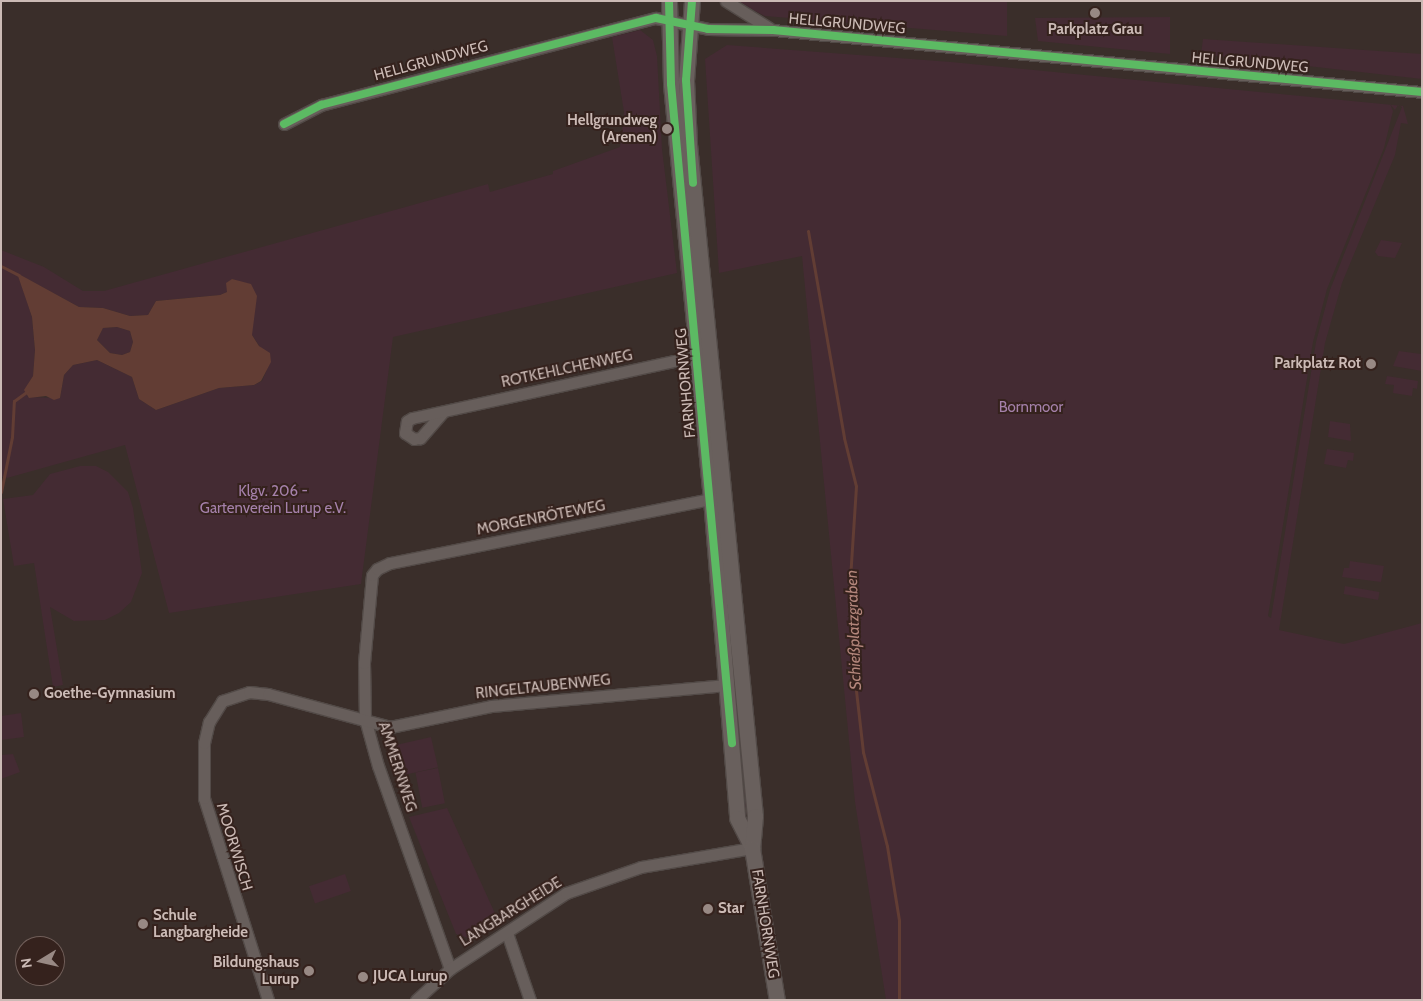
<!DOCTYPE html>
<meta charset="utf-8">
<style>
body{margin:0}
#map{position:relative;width:1423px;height:1001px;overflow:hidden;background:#3a2e2a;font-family:Cabin,sans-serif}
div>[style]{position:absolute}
.green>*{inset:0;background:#442b33;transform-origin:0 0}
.water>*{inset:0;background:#623d34}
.stream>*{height:3px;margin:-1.5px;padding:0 1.5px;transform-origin:1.5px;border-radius:1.5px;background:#623d34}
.roads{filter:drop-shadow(1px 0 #524a47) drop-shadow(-1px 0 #524a47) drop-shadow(0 1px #524a47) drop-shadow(0 -1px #524a47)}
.minor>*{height:11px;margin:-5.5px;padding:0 5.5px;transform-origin:5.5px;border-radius:5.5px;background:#675e5b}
.major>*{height:15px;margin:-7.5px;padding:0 7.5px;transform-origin:7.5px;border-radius:7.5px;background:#69605d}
.cycleway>*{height:8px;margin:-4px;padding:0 4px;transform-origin:4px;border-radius:4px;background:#5cba63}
.dots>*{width:14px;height:14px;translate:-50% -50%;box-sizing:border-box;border:2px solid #35221d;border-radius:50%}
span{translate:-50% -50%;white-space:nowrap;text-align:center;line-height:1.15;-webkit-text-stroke:4px #35221d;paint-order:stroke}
.street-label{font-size:15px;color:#cbbab5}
.poi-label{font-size:15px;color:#cbbab5;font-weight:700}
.right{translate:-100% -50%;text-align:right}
.left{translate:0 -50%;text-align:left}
.park-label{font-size:15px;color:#a581ab}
.water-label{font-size:16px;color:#b3867b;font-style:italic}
.frame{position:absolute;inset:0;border:2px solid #cbbab5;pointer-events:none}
.north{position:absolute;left:15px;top:936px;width:50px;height:50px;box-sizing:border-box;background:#35221d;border:1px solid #715f5a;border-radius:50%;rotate:261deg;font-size:14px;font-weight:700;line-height:20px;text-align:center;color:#cbbab5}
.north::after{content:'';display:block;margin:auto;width:18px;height:22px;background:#988984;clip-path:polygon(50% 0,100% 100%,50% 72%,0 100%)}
</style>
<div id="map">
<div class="green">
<div style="clip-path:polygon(735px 1px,1007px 1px,1007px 36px,765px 16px)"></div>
<div style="clip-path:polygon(1170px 17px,1170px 54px,1038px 41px,1035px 18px)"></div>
<div style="clip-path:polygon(evenodd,640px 30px,653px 40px,657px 56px,662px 149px,677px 273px,393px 337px,361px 584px,169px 613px,125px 445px,7px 478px,1px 477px,1px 250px,44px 267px,83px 291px,104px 291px,488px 184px,490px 192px,553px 174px,553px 171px,620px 147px,624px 112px,612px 37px,640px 30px,18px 274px,79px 307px,103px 308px,130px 316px,148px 315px,156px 301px,220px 295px,227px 292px,232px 279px,239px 282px,252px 335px,270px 362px,262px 381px,254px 385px,219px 388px,156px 410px,139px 399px,132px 377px,97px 360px,73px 365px,64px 375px,60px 398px,28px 397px,25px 390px,33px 376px,35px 350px,32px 317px,18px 274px)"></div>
<div style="clip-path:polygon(1203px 39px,1422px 54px,1422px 79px,1201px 54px)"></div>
<div style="clip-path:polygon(evenodd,727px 45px,951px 62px,1403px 106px,1408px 124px,1401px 123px,1395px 155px,1342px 283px,1325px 343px,1279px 630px,1344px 644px,1422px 623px,1422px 1000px,886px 1000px,855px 802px,802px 256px,719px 273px,705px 59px,727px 45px,1390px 104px,1395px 110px,1398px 105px,1402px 107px,1330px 290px,1316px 342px,1271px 618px,1268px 616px,1313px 342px,1327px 289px,1384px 148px,1393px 111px,1390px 104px)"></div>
<div style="clip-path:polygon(1381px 240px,1402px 243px,1395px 258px,1378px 256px,1375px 252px)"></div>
<div style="clip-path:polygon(117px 327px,130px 331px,133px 342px,130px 352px,122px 355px,110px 353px,97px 340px,103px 328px)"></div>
<div style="clip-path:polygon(1399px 351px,1421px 354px,1422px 371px,1393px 366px)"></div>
<div style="clip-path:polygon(1387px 376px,1418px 381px,1417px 389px,1413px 388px,1412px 396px,1393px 393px,1394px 385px,1385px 384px)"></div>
<div style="clip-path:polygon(1330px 421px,1350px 424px,1351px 441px,1328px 437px)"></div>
<div style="clip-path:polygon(1327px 449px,1354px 453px,1353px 461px,1348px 460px,1346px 468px,1324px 464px)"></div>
<div style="clip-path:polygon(80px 466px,96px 466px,108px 472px,128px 492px,133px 508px,142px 573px,131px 602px,119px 613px,105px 620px,74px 621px,50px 607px,63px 685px,53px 687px,34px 563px,14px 566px,3px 499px,33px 495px,50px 474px)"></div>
<div style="clip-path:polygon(1350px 561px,1384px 566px,1381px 582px,1342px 577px,1344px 568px,1349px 568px)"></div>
<div style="left:1345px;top:586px;width:35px;height:8px;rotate:10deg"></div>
<div style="clip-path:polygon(731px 652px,749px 812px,744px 813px,736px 719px)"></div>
<div style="clip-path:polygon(21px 713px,24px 737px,1px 740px,1px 716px)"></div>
<div style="left:431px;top:737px;width:31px;height:37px;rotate:77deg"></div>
<div style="clip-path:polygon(13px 754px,20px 772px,1px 779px,1px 755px)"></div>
<div style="left:438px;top:768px;width:36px;height:23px;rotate:79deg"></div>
<div style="clip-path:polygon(447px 808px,498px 920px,468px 938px,456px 934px,409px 817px)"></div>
<div style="left:345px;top:874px;width:18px;height:38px;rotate:71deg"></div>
</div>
<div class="water">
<div style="clip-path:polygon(evenodd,17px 273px,79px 307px,103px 308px,130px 316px,148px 315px,156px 301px,220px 295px,227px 292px,226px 283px,232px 279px,251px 284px,257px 296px,252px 335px,259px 346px,270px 353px,271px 362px,261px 381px,254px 385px,219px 388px,156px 410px,139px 399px,132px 377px,97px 360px,73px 365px,64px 375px,60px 398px,54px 400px,46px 396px,29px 398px,24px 390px,33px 376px,35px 350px,32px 317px,17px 273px,117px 327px,130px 331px,133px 342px,130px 352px,122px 355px,110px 353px,97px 340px,103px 328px,117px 327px)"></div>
</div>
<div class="stream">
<div style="left:808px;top:231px;width:210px;rotate:80.1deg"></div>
<div style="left:844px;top:438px;width:49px;rotate:76deg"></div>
<div style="left:856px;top:486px;width:108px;rotate:93.7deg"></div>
<div style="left:849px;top:594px;width:79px;rotate:86.4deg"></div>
<div style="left:854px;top:673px;width:80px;rotate:83.5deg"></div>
<div style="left:863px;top:752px;width:97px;rotate:75.7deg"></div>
<div style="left:887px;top:846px;width:75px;rotate:80.8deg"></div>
<div style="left:899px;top:920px;width:80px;rotate:90deg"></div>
<div style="left:1px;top:266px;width:20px;rotate:27deg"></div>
<div style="left:1px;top:492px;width:56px;rotate:-78.7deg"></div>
<div style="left:12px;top:437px;width:36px;rotate:-87deg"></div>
<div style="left:14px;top:401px;width:17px;rotate:-36deg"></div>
</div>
<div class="roads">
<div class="minor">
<div style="left:726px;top:1px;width:51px;rotate:32.1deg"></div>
<div style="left:284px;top:124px;width:42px;rotate:-27.2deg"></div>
<div style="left:321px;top:105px;width:346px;rotate:-14.6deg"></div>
<div style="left:656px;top:18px;width:53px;rotate:11.9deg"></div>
<div style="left:708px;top:29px;width:65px;rotate:0.9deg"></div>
<div style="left:773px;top:30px;width:652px;rotate:5.46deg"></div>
<div style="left:443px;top:412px;width:35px;rotate:131deg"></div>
<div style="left:420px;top:438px;width:6px;rotate:171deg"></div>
<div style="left:414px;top:439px;width:11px;rotate:-146deg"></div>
<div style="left:405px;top:433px;width:12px;rotate:-81deg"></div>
<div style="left:407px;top:421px;width:6px;rotate:-31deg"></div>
<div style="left:412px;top:418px;width:292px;rotate:-12.3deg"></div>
<div style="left:507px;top:933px;width:71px;rotate:71.1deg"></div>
<div style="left:450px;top:969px;width:215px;rotate:-109.5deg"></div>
<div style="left:378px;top:766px;width:49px;rotate:-105.5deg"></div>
<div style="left:365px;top:719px;width:56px;rotate:-91deg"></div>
<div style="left:364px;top:663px;width:88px;rotate:-84.8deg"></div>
<div style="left:372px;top:575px;width:8px;rotate:-50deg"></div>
<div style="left:377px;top:569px;width:14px;rotate:-25deg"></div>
<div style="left:390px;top:563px;width:327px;rotate:-11.3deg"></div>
<div style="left:268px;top:1000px;width:212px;rotate:-107.6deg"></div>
<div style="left:204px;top:798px;width:55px;rotate:-90deg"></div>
<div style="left:204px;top:743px;width:22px;rotate:-77deg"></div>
<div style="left:209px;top:722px;width:25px;rotate:-58deg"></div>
<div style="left:222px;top:701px;width:28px;rotate:-18deg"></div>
<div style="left:249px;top:692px;width:19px;rotate:6deg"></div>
<div style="left:268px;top:694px;width:126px;rotate:15.1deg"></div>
<div style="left:390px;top:727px;width:103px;rotate:-11.7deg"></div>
<div style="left:491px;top:706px;width:237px;rotate:-5.1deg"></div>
<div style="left:416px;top:1000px;width:46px;rotate:-42.4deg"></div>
<div style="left:450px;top:969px;width:139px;rotate:-33.2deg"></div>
<div style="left:566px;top:893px;width:79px;rotate:-19.1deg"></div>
<div style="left:641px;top:867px;width:113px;rotate:-9.7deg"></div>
</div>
<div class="major">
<div style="left:669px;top:1px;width:83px;rotate:88.6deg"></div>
<div style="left:671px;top:84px;width:417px;rotate:84.5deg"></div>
<div style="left:711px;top:499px;width:320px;rotate:85.3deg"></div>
<div style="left:737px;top:818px;width:34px;rotate:63deg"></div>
<div style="left:692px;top:1px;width:79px;rotate:94.3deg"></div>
<div style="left:686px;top:80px;width:64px;rotate:87.3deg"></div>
<div style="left:689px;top:144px;width:675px;rotate:84.39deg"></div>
<div style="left:755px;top:816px;width:32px;rotate:95deg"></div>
<div style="left:752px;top:848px;width:154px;rotate:80.7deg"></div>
</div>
</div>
<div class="cycleway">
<div style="left:669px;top:1px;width:83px;rotate:88.6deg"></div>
<div style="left:671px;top:84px;width:662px;rotate:84.71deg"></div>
<div style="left:692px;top:1px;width:79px;rotate:94.3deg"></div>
<div style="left:686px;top:80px;width:103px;rotate:86.1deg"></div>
<div style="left:284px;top:124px;width:42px;rotate:-27.2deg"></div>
<div style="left:321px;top:105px;width:346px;rotate:-14.6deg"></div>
<div style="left:656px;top:18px;width:53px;rotate:11.9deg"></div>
<div style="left:708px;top:29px;width:65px;rotate:0.9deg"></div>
<div style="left:773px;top:30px;width:652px;rotate:5.46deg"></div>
</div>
<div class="dots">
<div style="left:1095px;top:13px;background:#988984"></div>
<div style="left:667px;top:129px;background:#988984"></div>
<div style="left:1371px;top:364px;background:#988984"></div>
<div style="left:34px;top:694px;background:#988984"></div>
<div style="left:708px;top:909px;background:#988984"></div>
<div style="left:143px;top:924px;background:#988984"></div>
<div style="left:309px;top:971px;background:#988984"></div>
<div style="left:363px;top:977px;background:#988984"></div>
</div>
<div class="street-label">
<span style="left:847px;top:24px;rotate:5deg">HELLGRUNDWEG</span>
<span style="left:431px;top:61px;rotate:-15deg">HELLGRUNDWEG</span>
<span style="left:1250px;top:63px;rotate:5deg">HELLGRUNDWEG</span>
<span style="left:567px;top:369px;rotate:-12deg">ROTKEHLCHENWEG</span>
<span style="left:686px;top:383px;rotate:-95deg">FARNHORNWEG</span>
<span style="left:541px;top:518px;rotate:-11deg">MORGENRÖTEWEG</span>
<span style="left:543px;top:687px;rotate:-6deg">RINGELTAUBENWEG</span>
<span style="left:397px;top:767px;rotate:72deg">AMMERNWEG</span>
<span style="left:234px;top:847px;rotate:73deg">MOORWISCH</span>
<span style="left:511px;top:912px;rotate:-32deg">LANGBARGHEIDE</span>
<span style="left:765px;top:924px;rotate:81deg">FARNHORNWEG</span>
</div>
<div class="poi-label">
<span style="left:1095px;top:30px">Parkplatz Grau</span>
<span class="right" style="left:657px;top:129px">Hellgrundweg<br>(Arenen)</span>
<span class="right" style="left:1361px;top:364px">Parkplatz Rot</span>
<span class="left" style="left:44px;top:694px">Goethe-Gymnasium</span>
<span class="left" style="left:718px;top:909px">Star</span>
<span class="left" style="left:153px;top:924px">Schule<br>Langbargheide</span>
<span class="right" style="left:299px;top:971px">Bildungshaus<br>Lurup</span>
<span class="left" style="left:373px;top:977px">JUCA Lurup</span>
</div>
<div class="park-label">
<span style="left:1031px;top:408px">Bornmoor</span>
<span style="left:273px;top:500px">Klgv. 206 -<br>Gartenverein Lurup e.V.</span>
</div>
<div class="water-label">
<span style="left:854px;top:630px;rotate:-92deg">Schießplatzgraben</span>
</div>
<div class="frame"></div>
<div class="north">N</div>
</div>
